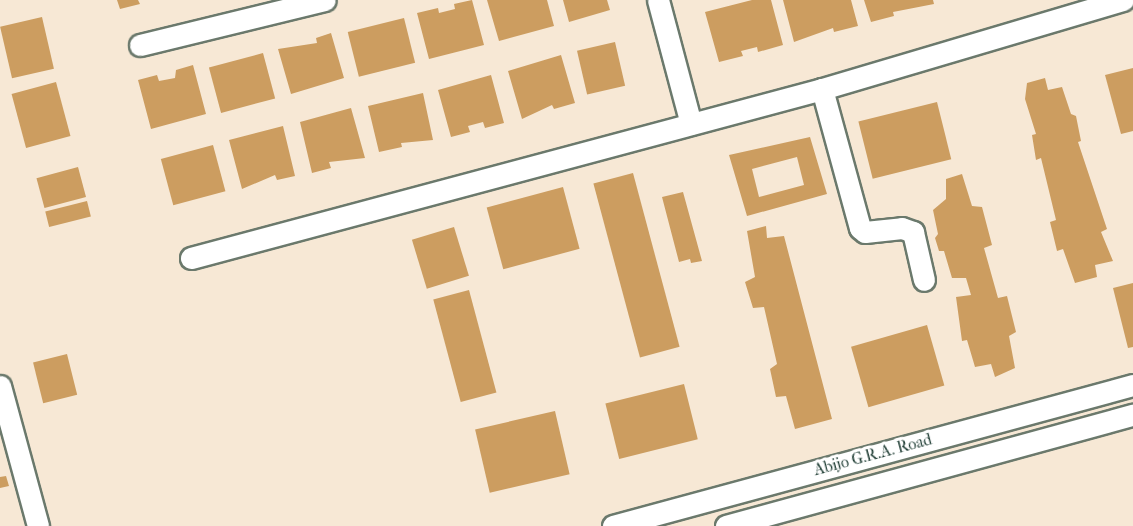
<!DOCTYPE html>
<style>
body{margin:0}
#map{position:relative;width:1133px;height:526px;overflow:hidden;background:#f7e8d5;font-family:"IM FELL French Canon",serif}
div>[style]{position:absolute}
.building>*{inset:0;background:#cc9d60;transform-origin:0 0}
.roads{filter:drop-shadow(2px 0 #6b796c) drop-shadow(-2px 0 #6b796c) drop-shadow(0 2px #6b796c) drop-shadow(0 -2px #6b796c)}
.minor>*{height:21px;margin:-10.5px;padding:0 10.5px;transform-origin:10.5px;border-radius:10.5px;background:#fff}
span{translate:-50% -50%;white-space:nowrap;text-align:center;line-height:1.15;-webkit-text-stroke:6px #fff;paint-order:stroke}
.street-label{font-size:16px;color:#1f3d34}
</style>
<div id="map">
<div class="building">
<div style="clip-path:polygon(117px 0,138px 0,140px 4px,120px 9px)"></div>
<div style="clip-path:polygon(472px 0,484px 45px,429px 59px,417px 13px,438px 8px,439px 13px,455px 9px,454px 4px)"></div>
<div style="clip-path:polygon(487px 0,547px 0,554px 26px,499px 41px)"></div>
<div style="clip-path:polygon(563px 0,607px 0,610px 10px,569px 22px)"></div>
<div style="clip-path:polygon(752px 0,771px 0,783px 45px,758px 52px,757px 47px,741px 51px,743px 56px,719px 62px,705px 12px)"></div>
<div style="clip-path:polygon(783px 0,851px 0,858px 26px,834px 32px,833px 28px,794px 42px)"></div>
<div style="clip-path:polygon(864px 0,933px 0,934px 4px,893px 12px,894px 16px,871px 22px)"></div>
<div style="left:42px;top:17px;width:53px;height:43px;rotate:77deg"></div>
<div style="left:404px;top:18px;width:46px;height:58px;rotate:76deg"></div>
<div style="clip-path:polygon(331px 33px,344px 78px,291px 94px,278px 49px,317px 43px,316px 38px)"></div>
<div style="left:615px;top:42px;width:45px;height:39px;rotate:77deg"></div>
<div style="left:263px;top:53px;width:47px;height:56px;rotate:75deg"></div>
<div style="clip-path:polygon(561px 55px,575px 103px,554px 109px,552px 105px,522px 119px,508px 71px)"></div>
<div style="clip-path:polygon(193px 65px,206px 114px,151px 129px,138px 80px,157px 75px,159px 81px,175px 78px,176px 70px)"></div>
<div style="clip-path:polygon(1133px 68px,1133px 131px,1121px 134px,1105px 75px)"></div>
<div style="clip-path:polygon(491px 75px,504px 123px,485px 128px,483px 122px,468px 126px,470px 132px,451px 137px,438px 90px)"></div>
<div style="clip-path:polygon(1045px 78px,1048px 90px,1062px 87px,1071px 114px,1076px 116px,1081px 141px,1078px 142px,1107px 229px,1101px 232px,1113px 261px,1095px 265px,1097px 277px,1075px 283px,1063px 249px,1057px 251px,1050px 222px,1056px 220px,1041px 158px,1036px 160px,1032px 135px,1036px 134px,1025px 99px,1027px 83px)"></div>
<div style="left:56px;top:82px;width:56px;height:46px;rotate:75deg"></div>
<div style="clip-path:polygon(423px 93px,433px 140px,401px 143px,402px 147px,379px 152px,368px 106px)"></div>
<div style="left:937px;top:102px;width:59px;height:81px;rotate:76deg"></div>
<div style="clip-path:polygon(351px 108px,365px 158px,329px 162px,331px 168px,312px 173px,300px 122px)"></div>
<div style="clip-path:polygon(283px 126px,295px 176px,277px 180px,275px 175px,242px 189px,229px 140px)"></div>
<div style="clip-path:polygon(evenodd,810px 137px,827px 194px,747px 216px,729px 155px,810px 137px,797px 157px,804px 185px,759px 197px,752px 169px,797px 157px)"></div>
<div style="left:213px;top:145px;width:48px;height:54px;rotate:75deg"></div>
<div style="left:78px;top:167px;width:31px;height:43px;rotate:75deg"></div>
<div style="left:633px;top:173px;width:180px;height:41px;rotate:75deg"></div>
<div style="clip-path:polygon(962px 174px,972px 206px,982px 207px,992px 245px,984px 248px,998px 298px,1007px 296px,1016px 332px,1009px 336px,1015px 368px,995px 377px,991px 364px,975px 367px,967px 340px,962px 341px,956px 297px,971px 295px,966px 278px,952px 278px,944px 251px,939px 251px,935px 238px,938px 234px,933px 210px,946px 199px,946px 179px)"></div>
<div style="left:563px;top:187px;width:64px;height:79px;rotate:75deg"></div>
<div style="clip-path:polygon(683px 192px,702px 261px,691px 263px,690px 259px,679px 262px,662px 197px)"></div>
<div style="left:87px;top:201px;width:16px;height:43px;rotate:76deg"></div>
<div style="clip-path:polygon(766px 226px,767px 238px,784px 236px,832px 419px,795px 429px,786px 396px,776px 397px,770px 369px,777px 364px,764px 307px,753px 308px,745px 282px,755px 277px,747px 231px)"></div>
<div style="left:454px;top:227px;width:51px;height:44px;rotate:73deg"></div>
<div style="clip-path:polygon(1133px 283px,1133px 347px,1128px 348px,1113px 288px)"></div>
<div style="left:469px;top:290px;width:106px;height:37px;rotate:75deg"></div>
<div style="left:927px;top:325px;width:63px;height:79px;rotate:74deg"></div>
<div style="left:67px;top:354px;width:42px;height:35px;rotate:76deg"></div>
<div style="left:684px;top:384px;width:57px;height:81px;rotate:76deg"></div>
<div style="left:555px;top:411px;width:65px;height:82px;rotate:77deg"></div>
<div style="clip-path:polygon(6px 476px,9px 486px,0 488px,0 477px)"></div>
</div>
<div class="roads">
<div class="minor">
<div style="left:658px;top:0;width:128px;rotate:75.1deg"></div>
<div style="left:140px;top:45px;width:190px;rotate:-13.7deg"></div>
<div style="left:822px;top:89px;width:144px;rotate:74.7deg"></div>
<div style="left:860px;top:228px;width:6px;rotate:39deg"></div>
<div style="left:865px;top:232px;width:37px;rotate:-6deg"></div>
<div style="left:902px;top:228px;width:12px;rotate:20deg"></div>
<div style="left:913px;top:232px;width:49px;rotate:77.1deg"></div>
<div style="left:191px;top:258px;width:653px;rotate:-14.99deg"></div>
<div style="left:822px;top:89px;width:314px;rotate:-16.5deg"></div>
<div style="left:0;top:386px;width:145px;rotate:74.8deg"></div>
<div style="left:613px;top:526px;width:539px;rotate:-15.17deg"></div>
<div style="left:726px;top:526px;width:422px;rotate:-15.3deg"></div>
</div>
</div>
<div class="street-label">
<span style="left:873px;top:455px;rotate:-15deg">Abijo G.R.A. Road</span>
</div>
</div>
